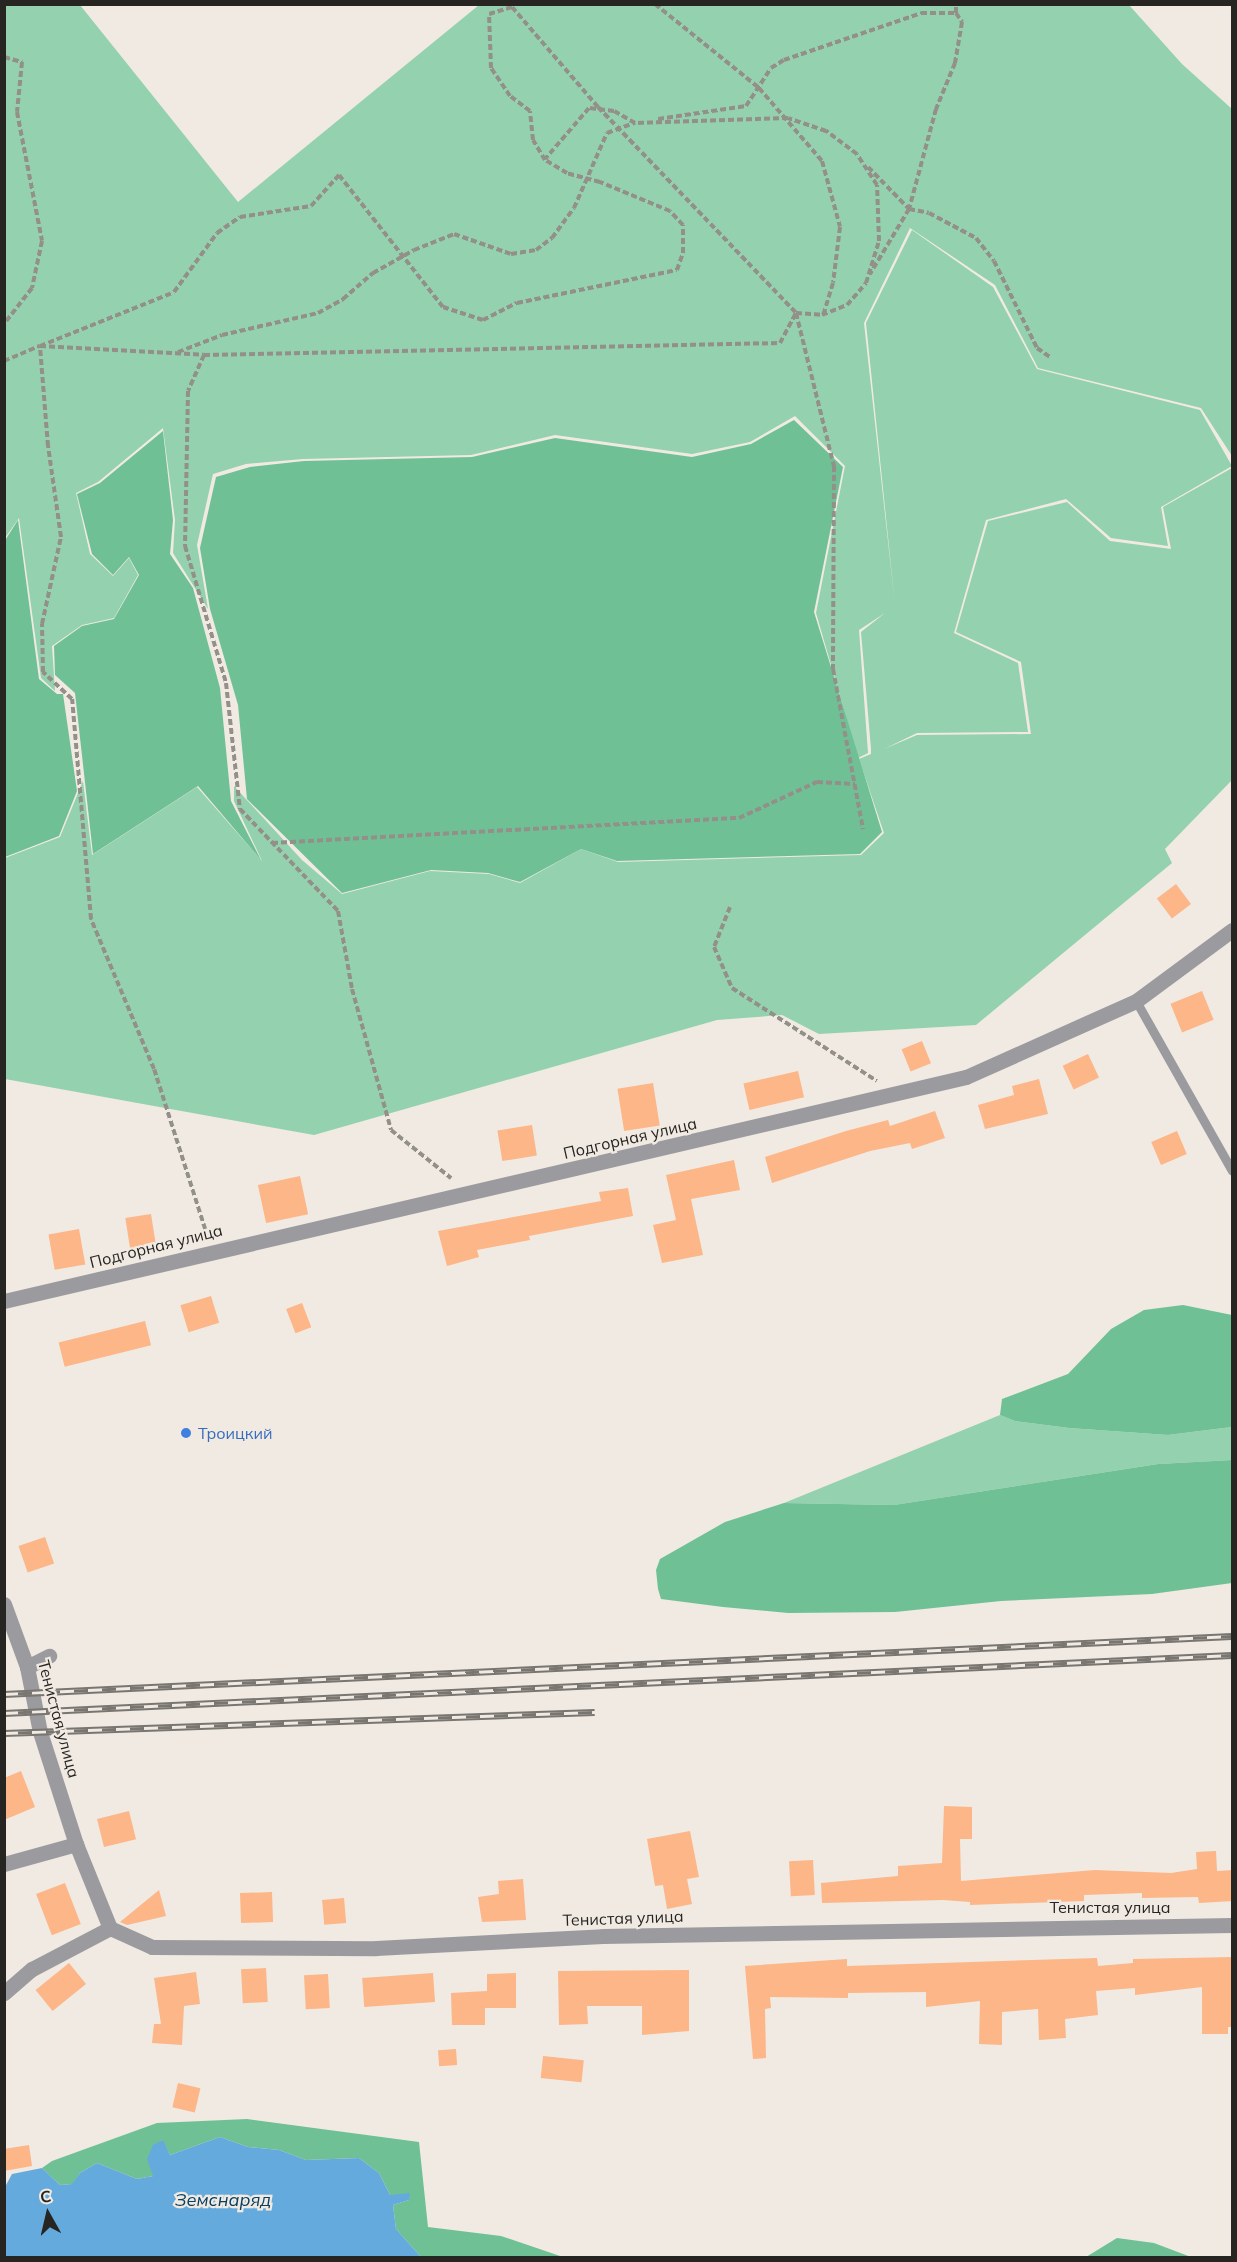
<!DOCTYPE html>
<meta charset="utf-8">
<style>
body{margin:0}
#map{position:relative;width:1237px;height:2262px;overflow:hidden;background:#f0eae2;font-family:Mulish,sans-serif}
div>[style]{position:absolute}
.green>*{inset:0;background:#94d1ae}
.forest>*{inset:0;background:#6fc195}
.water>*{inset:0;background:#65aadd}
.building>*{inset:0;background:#fcb687;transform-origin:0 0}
.path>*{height:4px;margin-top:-2px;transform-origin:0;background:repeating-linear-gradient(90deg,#938f89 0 6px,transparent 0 9px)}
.lane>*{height:9px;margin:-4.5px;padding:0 4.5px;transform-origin:4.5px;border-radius:4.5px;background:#9b9b9f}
.street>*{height:15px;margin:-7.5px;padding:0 7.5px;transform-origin:7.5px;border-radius:7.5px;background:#9b9b9f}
.rail>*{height:7px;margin-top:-3.5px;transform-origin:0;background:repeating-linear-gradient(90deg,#f0eae2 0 14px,#797570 0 28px);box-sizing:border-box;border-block:2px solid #797570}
.dots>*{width:16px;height:16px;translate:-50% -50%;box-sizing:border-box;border:3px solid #f0eae2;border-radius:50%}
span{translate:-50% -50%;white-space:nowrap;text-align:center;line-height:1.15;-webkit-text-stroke:4.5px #f0eae2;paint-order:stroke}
.street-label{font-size:16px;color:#272522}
.shop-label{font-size:16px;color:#366cbe}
.left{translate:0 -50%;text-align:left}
.water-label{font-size:18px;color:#094062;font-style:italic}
.frame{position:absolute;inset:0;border:6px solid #272522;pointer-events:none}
.north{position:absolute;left:18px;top:2184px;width:60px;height:60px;-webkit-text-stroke:4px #f0eae2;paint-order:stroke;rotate:352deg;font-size:16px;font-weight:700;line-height:24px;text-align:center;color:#272522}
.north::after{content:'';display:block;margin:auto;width:21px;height:27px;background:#272522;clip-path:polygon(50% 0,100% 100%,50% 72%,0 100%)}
</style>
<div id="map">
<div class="green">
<div style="clip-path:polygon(5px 5px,80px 5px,238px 202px,479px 5px,1129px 5px,1182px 64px,1232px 109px,1232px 456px,1201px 408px,1038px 368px,995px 285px,910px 228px,864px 323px,895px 605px,866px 323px,912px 230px,993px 287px,1037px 369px,1200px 410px,1232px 466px,1161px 507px,1168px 546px,1111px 538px,1066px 499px,986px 520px,954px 633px,1018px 663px,1028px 732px,917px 733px,884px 749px,917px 735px,1031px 734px,1021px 662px,956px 632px,988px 521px,1067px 502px,1110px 541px,1171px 549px,1163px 507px,1232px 468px,1232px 780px,1165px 849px,1172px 863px,976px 1025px,819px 1034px,782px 1015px,717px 1020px,314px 1135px,5px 1079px,5px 858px,60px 837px,83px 781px,92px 855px,197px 787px,262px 861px,234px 801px,234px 786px,302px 860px,342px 894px,430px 871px,489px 874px,520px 883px,581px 849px,618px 862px,861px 855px,884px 833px,859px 759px,871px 754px,871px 749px,861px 632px,885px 613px,859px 630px,868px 753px,858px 758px,816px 613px,845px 466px,795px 416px,750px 442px,692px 454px,555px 435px,471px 455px,303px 459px,246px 464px,213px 474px,197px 545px,208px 609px,173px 553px,175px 520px,163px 428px,98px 482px,76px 493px,90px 554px,113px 576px,129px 558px,138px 575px,114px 618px,82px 625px,52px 646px,55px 691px,41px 678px,19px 518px,5px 538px)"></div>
<div style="clip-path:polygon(1000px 1415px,1015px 1421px,1069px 1428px,1168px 1435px,1232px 1427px,1232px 1460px,1158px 1464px,894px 1505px,784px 1503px)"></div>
</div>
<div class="forest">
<div style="clip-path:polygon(794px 420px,843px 467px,814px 612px,882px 832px,860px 854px,617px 861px,581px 849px,520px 882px,488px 873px,431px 870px,342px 893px,247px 799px,238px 705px,210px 609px,200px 548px,216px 477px,250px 467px,304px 461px,472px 457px,555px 438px,692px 457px,751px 444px)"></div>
<div style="clip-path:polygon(163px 431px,173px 520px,170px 554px,193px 588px,220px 688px,231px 801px,261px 860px,198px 786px,93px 854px,75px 693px,55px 675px,54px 646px,82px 626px,114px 619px,139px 575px,129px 557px,113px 575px,92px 554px,77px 494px,100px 483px)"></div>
<div style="clip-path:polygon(18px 520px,39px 679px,57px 694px,63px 694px,77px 791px,59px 836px,5px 857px,4px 542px)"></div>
<div style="clip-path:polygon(1183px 1305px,1232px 1315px,1232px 1427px,1168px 1435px,1069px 1428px,1015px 1421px,1000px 1415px,1002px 1399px,1068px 1374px,1111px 1329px,1144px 1310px)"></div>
<div style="clip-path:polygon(1232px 1460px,1232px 1583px,1152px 1594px,1001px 1601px,895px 1612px,788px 1613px,723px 1607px,661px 1599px,658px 1589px,656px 1570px,660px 1559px,725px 1522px,784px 1503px,894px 1505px,1158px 1464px)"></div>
<div style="clip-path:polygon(247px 2119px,419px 2142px,428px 2227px,501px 2236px,563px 2257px,421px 2257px,396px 2229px,393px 2205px,409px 2200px,390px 2195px,379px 2173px,359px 2158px,306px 2160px,279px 2150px,248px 2147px,220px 2137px,170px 2155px,162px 2140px,153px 2176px,137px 2179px,97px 2163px,80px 2173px,73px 2184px,60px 2185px,42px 2168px,52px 2161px,157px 2123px)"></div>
<div style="clip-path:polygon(1117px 2238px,1154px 2243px,1191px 2257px,1086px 2257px)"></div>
</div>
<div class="water">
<div style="clip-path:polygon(220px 2137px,248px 2147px,279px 2150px,306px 2160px,359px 2158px,379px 2173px,390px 2195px,410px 2193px,409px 2200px,393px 2205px,396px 2229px,421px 2257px,5px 2257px,5px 2187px,12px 2174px,42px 2168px,60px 2185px,72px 2184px,80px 2173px,97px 2163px,137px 2179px,153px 2176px,147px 2159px,153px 2145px,163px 2140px,170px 2155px)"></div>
</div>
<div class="building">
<div style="left:1176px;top:884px;width:25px;height:24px;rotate:53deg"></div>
<div style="left:1202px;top:991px;width:31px;height:34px;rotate:68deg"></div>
<div style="left:922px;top:1041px;width:24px;height:22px;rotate:68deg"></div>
<div style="left:1088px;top:1054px;width:26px;height:28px;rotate:65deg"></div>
<div style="left:798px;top:1071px;width:27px;height:56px;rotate:77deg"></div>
<div style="clip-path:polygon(1039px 1079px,1048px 1114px,985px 1129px,978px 1105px,1014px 1095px,1012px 1086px)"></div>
<div style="left:653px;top:1083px;width:43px;height:36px;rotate:81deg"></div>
<div style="clip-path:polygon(935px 1111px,945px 1138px,912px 1149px,910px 1143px,870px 1151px,772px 1183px,765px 1157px,846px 1131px,888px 1120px,890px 1126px)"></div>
<div style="left:532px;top:1125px;width:31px;height:35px;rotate:81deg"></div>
<div style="left:1177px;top:1131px;width:25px;height:28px;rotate:67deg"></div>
<div style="clip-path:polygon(734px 1160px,740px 1190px,691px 1199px,703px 1255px,662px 1263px,653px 1225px,676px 1220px,666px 1175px)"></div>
<div style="left:300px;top:1176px;width:39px;height:43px;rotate:78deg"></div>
<div style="clip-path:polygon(628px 1188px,633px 1216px,529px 1236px,530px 1240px,477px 1250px,479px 1257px,447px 1266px,438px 1231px,601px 1201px,599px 1192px)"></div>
<div style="left:151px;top:1214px;width:32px;height:26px;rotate:81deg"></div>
<div style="left:79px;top:1229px;width:36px;height:31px;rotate:80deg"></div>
<div style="left:211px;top:1296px;width:28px;height:32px;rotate:73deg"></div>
<div style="left:302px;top:1303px;width:26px;height:17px;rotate:69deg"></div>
<div style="left:145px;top:1321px;width:25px;height:89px;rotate:76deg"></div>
<div style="left:45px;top:1537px;width:28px;height:28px;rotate:71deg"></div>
<div style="clip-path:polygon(21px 1771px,35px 1807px,4px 1820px,4px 1778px)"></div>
<div style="clip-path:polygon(944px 1806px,972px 1807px,972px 1839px,960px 1839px,961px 1881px,1095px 1870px,1171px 1873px,1197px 1869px,1196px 1852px,1216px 1851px,1217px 1871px,1233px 1870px,1233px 1901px,1199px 1903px,1198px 1897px,1142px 1898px,1142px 1893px,1084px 1895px,1084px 1901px,970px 1905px,970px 1902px,943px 1900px,822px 1903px,821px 1883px,898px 1876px,898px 1866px,942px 1863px)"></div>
<div style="left:129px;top:1811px;width:29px;height:33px;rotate:76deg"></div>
<div style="clip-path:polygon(690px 1831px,699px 1877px,687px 1879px,692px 1904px,667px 1909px,663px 1885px,655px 1886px,647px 1839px)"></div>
<div style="left:813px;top:1860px;width:35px;height:24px;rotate:87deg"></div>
<div style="clip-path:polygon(523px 1879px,526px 1920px,482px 1922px,478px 1897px,499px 1894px,498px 1881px)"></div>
<div style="left:65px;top:1883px;width:44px;height:31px;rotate:69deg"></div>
<div style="clip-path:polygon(159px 1890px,166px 1916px,127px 1925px,120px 1922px)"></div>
<div style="left:272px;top:1892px;width:30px;height:32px;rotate:88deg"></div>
<div style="left:344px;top:1898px;width:25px;height:22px;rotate:85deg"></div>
<div style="clip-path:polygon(1233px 1957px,1233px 2027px,1228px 2027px,1228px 2034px,1202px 2034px,1202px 1987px,1135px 1995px,1135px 1988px,1096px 1991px,1098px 2015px,1065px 2019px,1066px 2038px,1039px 2040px,1038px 2009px,1002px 2012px,1002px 2045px,979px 2044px,980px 2001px,926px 2007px,926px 1992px,848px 1993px,848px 1998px,770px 1997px,771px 2008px,765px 2009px,766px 2058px,753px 2059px,745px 1966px,847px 1959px,847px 1966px,1097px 1958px,1098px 1966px,1133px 1963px,1133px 1959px)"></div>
<div style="left:69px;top:1963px;width:27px;height:43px;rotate:51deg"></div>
<div style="left:266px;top:1968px;width:34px;height:25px;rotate:87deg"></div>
<div style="clip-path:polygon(689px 1970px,689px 2031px,642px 2035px,642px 2006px,587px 2006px,588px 2024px,559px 2025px,558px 1971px)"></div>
<div style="clip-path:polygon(196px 1972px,200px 2004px,184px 2006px,182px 2045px,152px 2043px,154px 2024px,161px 2024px,154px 1978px)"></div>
<div style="left:433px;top:1973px;width:29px;height:71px;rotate:86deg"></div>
<div style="clip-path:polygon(516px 1973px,516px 2008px,485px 2008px,485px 2025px,452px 2025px,451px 1993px,487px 1991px,487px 1974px)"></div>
<div style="left:328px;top:1974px;width:34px;height:24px;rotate:87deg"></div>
<div style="left:456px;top:2049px;width:16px;height:18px;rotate:86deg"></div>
<div style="left:543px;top:2056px;width:41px;height:22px;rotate:6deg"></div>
<div style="left:178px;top:2083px;width:23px;height:25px;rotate:13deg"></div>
<div style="clip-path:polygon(29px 2145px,32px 2166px,4px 2171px,4px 2149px)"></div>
</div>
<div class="path">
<div style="left:655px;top:4px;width:134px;rotate:38.9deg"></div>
<div style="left:759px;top:88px;width:96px;rotate:49.2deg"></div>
<div style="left:822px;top:161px;width:68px;rotate:74.7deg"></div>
<div style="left:840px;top:227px;width:56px;rotate:97.1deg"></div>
<div style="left:833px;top:283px;width:34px;rotate:107deg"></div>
<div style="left:956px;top:13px;width:9px;rotate:-90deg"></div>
<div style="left:4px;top:57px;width:19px;rotate:16deg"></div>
<div style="left:22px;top:62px;width:50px;rotate:95.7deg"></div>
<div style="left:17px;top:112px;width:131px;rotate:79deg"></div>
<div style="left:42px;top:241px;width:48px;rotate:102deg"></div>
<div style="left:32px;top:288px;width:46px;rotate:127.9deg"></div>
<div style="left:658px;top:119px;width:89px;rotate:-8.4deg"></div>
<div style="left:746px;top:106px;width:45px;rotate:-56.7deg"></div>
<div style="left:771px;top:68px;width:15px;rotate:-32deg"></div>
<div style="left:784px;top:60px;width:145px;rotate:-18.9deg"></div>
<div style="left:921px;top:13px;width:35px"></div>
<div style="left:956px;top:13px;width:11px;rotate:56deg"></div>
<div style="left:962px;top:22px;width:42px;rotate:99.7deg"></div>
<div style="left:955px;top:63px;width:50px;rotate:112.4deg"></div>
<div style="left:936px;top:109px;width:104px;rotate:105.1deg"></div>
<div style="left:909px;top:209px;width:20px;rotate:11deg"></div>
<div style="left:929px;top:213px;width:53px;rotate:28deg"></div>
<div style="left:976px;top:238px;width:29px;rotate:52deg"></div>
<div style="left:994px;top:261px;width:97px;rotate:63.7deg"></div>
<div style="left:1037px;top:348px;width:16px;rotate:35deg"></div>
<div style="left:868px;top:167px;width:59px;rotate:45.7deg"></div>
<div style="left:909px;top:209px;width:76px;rotate:121deg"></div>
<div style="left:178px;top:352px;width:47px;rotate:-21.1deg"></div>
<div style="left:222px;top:335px;width:98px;rotate:-12.9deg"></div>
<div style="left:318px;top:313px;width:29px;rotate:-29deg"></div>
<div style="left:343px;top:299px;width:40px;rotate:-41deg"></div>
<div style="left:373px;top:273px;width:47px;rotate:-29.3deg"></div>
<div style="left:414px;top:250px;width:43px;rotate:-21.8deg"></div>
<div style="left:454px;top:234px;width:60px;rotate:19.3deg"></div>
<div style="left:511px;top:254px;width:25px;rotate:-9deg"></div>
<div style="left:536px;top:250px;width:20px;rotate:-37deg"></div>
<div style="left:552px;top:238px;width:37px;rotate:-54deg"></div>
<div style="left:574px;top:208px;width:82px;rotate:-66.3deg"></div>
<div style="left:607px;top:133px;width:30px;rotate:-20deg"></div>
<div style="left:204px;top:355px;width:39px;rotate:114deg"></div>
<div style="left:188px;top:391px;width:155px;rotate:91.1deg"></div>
<div style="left:185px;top:546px;width:143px;rotate:73.3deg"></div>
<div style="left:226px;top:683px;width:127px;rotate:83.7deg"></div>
<div style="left:240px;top:809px;width:141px;rotate:46.1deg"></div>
<div style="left:338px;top:911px;width:79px;rotate:79.8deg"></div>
<div style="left:352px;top:989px;width:146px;rotate:74.5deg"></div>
<div style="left:391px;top:1130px;width:77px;rotate:38.7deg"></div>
<div style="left:4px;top:361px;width:39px;rotate:-23deg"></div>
<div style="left:40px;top:346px;width:164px;rotate:3.1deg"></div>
<div style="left:204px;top:355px;width:576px;rotate:-1.19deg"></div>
<div style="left:780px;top:343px;width:34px;rotate:-62deg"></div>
<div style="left:796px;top:313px;width:26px;rotate:4deg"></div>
<div style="left:822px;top:315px;width:27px;rotate:-22deg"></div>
<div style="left:847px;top:305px;width:29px;rotate:-49deg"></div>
<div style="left:866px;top:283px;width:44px;rotate:-72.8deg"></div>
<div style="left:879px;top:241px;width:56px;rotate:-92deg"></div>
<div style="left:877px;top:185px;width:37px;rotate:-123deg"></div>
<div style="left:857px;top:154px;width:39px;rotate:-143deg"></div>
<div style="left:826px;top:131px;width:40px;rotate:-161.1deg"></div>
<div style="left:788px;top:118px;width:153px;rotate:178.1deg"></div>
<div style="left:635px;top:123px;width:24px;rotate:-150deg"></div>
<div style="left:614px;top:111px;width:25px;rotate:-173deg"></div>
<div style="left:589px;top:108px;width:67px;rotate:130.8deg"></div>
<div style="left:272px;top:843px;width:468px;rotate:-3.1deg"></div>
<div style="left:739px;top:818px;width:86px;rotate:-24.8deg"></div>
<div style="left:817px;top:782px;width:38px;rotate:3deg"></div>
<div style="left:730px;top:907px;width:43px;rotate:111.8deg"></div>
<div style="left:714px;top:947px;width:45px;rotate:66.3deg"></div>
<div style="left:732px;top:988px;width:172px;rotate:32.7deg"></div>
<div style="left:208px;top:1238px;width:177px;rotate:-107.7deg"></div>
<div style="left:154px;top:1069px;width:163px;rotate:-112.8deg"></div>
<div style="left:91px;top:919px;width:221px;rotate:-94.9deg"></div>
<div style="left:72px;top:699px;width:40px;rotate:-137deg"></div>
<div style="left:43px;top:672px;width:48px;rotate:-91.2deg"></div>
<div style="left:42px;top:624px;width:89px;rotate:-77.7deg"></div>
<div style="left:61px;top:537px;width:92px;rotate:-98.1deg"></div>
<div style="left:48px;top:446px;width:100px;rotate:-94.6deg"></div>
<div style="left:40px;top:346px;width:144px;rotate:-21.9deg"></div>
<div style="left:174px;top:292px;width:73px;rotate:-53.9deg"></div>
<div style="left:217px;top:233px;width:28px;rotate:-35deg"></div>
<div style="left:240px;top:217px;width:72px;rotate:-8.8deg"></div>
<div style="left:311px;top:206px;width:42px;rotate:-47.9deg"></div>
<div style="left:339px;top:175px;width:168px;rotate:51.8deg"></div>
<div style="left:443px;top:307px;width:42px;rotate:18deg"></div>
<div style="left:483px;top:320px;width:38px;rotate:-27deg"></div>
<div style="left:517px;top:303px;width:163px;rotate:-11.7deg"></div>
<div style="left:677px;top:270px;width:18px;rotate:-71deg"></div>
<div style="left:683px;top:253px;width:28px;rotate:-90deg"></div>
<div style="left:683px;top:225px;width:19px;rotate:-133deg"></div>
<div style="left:670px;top:211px;width:76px;rotate:-157.5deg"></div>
<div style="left:600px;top:182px;width:34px;rotate:-165deg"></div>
<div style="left:567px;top:173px;width:26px;rotate:-149deg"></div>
<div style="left:545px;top:160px;width:23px;rotate:-121deg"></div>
<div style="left:533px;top:140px;width:29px;rotate:-96deg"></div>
<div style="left:530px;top:111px;width:25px;rotate:-143deg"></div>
<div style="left:510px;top:96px;width:34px;rotate:-124deg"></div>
<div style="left:491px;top:68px;width:54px;rotate:-92.1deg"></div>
<div style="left:489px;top:14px;width:24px;rotate:-17deg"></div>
<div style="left:512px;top:7px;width:132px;rotate:49.3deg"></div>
<div style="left:598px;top:107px;width:286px;rotate:46.1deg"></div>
<div style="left:796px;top:313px;width:158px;rotate:76.1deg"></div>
<div style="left:834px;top:466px;width:203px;rotate:90.3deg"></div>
<div style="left:833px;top:669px;width:163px;rotate:79.4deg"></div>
</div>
<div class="lane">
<div style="left:1136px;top:1001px;width:195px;rotate:60.5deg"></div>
</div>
<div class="street">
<div style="left:4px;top:1301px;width:988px;rotate:-13.11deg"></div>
<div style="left:966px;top:1077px;width:186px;rotate:-24.1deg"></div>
<div style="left:1136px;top:1001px;width:119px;rotate:-36.5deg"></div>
<div style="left:4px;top:1604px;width:67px;rotate:69.9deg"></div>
<div style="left:27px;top:1667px;width:66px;rotate:78.7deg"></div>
<div style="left:40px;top:1732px;width:118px;rotate:72.2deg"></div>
<div style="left:76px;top:1844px;width:91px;rotate:68deg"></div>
<div style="left:110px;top:1928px;width:46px;rotate:24.3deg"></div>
<div style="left:152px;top:1947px;width:224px;rotate:0.3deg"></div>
<div style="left:376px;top:1948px;width:227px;rotate:-3deg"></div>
<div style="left:603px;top:1936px;width:629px;rotate:-1deg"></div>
<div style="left:27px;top:1667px;width:25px;rotate:-27deg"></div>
<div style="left:4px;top:1864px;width:75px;rotate:-15.5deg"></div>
<div style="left:4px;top:1993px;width:37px;rotate:-41deg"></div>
<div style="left:32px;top:1969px;width:88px;rotate:-27.7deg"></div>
</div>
<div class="rail">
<div style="left:4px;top:1694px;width:1229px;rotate:-2.7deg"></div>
<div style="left:4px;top:1713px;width:1229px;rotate:-2.7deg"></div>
<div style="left:4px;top:1733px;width:591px;rotate:-2.04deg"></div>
</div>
<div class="dots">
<div style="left:186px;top:1433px;background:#3f7fe0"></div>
</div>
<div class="street-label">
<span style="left:630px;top:1138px;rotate:-13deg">Подгорная улица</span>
<span style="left:156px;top:1246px;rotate:-14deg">Подгорная улица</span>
<span style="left:59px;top:1719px;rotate:75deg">Тенистая улица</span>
<span style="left:1110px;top:1907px">Тенистая улица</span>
<span style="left:623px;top:1918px;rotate:-2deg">Тенистая улица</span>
</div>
<div class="shop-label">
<span class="left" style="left:198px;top:1433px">Троицкий</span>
</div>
<div class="water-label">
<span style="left:223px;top:2200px">Земснаряд</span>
</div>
<div class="frame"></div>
<div class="north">С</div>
</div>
